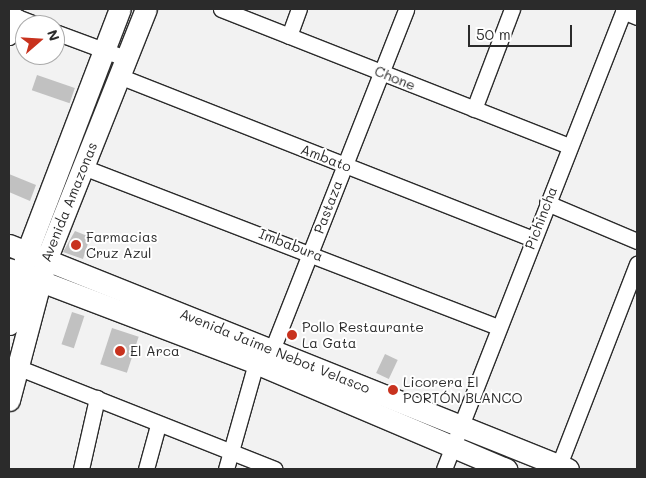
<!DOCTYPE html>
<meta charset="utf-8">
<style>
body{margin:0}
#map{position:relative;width:646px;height:478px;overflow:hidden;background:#f2f2f2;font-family:Mali,sans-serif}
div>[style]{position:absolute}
.building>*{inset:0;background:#c1c1c1;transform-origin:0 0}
.roads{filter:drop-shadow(1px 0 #2b2b2b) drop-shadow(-1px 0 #2b2b2b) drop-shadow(0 1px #2b2b2b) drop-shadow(0 -1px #2b2b2b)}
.street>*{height:15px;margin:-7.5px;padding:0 7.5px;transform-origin:7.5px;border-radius:7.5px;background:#fff}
.secondary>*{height:21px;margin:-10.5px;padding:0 10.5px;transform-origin:10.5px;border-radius:10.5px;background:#fff}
.dots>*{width:14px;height:14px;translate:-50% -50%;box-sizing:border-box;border:2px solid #fff;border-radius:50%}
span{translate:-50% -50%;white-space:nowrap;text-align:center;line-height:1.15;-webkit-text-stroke:4px #fff;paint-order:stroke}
.street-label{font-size:14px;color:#2b2b2b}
.poi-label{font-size:14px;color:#2b2b2b}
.left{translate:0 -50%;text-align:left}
.frame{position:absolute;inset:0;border:10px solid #2b2b2b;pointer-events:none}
.north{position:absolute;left:15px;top:15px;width:50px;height:50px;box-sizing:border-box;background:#fff;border:1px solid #aaa;border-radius:50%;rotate:71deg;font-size:14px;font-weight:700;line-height:20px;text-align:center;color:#2b2b2b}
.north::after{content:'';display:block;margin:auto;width:18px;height:22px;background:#c8321e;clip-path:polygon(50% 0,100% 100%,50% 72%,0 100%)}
.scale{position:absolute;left:468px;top:25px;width:104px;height:22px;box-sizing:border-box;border:2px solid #2b2b2b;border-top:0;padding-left:6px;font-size:15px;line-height:18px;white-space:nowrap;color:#2b2b2b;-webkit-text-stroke:4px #fff;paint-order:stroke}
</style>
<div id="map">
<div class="building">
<div style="left:37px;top:75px;width:40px;height:16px;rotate:19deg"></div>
<div style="clip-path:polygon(9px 174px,36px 185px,30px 201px,9px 192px)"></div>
<div style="clip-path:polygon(75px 231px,90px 237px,83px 259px,63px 252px)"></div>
<div style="left:72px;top:312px;width:13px;height:34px;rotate:18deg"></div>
<div style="left:112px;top:328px;width:28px;height:38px;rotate:18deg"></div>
<div style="left:385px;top:354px;width:14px;height:21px;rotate:25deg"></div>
</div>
<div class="roads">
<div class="street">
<div style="left:221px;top:9px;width:374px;rotate:21.5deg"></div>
<div style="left:623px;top:11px;width:15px;rotate:23deg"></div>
<div style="left:9px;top:14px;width:30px;rotate:21deg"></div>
<div style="left:55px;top:32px;width:75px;rotate:20.4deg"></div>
<div style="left:289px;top:36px;width:29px;rotate:-70deg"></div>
<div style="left:9px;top:37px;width:22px;rotate:-68deg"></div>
<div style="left:119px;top:76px;width:445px;rotate:21.5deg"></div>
<div style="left:474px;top:109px;width:107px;rotate:-69.2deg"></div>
<div style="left:83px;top:167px;width:444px;rotate:21.1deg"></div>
<div style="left:547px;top:203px;width:98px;rotate:22.9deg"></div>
<div style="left:272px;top:350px;width:366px;rotate:-68.5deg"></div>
<div style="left:17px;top:367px;width:277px;rotate:21.6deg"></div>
<div style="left:559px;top:465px;width:216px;rotate:-68.8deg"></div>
<div style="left:81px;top:469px;width:73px;rotate:-77.3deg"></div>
<div style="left:146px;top:469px;width:46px;rotate:-74.7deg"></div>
<div style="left:226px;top:469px;width:110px;rotate:-74.2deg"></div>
<div style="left:444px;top:469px;width:494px;rotate:-68.6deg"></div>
</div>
<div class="secondary">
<div style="left:9px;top:245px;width:602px;rotate:21.84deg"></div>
<div style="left:9px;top:269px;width:264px;rotate:20.8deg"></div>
<div style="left:256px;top:363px;width:272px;rotate:23deg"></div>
<div style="left:9px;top:324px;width:74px;rotate:-76deg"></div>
<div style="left:27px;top:252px;width:260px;rotate:-69.1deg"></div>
<div style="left:9px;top:400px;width:145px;rotate:-75.2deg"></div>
<div style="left:46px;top:260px;width:270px;rotate:-68.3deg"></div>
</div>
</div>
<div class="dots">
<div style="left:76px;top:245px;background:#c8321e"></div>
<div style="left:292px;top:335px;background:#c8321e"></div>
<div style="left:120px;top:351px;background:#c8321e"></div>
<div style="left:393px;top:390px;background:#c8321e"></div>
</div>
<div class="street-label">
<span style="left:395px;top:78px;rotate:22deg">Chone</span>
<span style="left:326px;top:158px;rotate:21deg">Ambato</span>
<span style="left:69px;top:202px;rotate:-68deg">Avenida Amazonas</span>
<span style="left:328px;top:207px;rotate:-69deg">Pastaza</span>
<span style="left:541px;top:218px;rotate:-69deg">Pichincha</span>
<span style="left:291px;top:245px;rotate:21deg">Imbabura</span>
<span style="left:275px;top:351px;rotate:22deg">Avenida Jaime Nebot Velasco</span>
</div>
<div class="poi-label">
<span class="left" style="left:86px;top:245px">Farmacias<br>Cruz Azul</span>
<span class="left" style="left:302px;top:335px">Pollo Restaurante<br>La Gata</span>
<span class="left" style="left:130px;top:351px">El Arca</span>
<span class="left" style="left:403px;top:390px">Licorera El<br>PORTÓN BLANCO</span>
</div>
<div class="frame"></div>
<div class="north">N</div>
<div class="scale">50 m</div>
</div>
